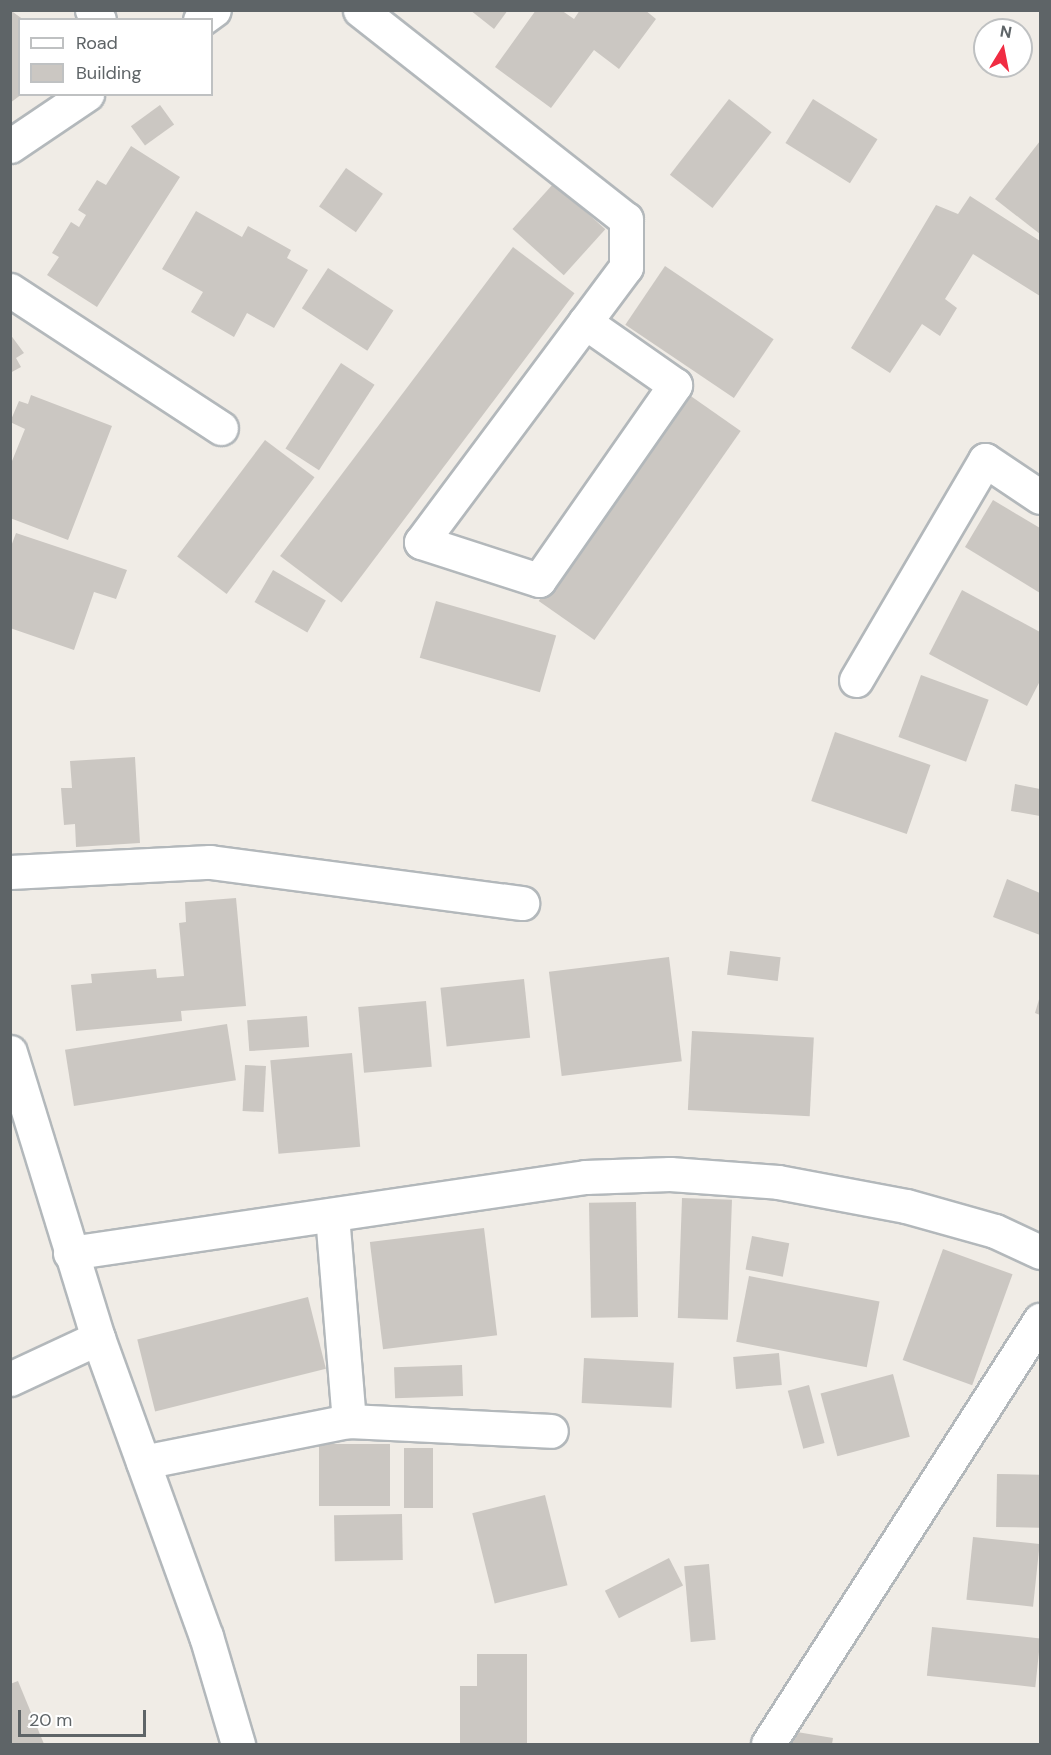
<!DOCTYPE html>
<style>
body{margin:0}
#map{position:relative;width:1051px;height:1755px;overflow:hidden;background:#f0ece6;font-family:"DM Sans",sans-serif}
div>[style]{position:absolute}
.building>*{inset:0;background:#cbc7c2;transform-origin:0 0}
.roads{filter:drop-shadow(2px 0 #b3b8bb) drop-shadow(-2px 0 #b3b8bb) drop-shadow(0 2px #b3b8bb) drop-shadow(0 -2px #b3b8bb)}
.minor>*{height:33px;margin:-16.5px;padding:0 16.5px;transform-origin:16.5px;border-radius:16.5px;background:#fff}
span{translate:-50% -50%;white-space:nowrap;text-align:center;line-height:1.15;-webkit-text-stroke:6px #fff;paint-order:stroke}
.frame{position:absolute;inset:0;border:12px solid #5e6467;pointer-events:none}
.legend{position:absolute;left:18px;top:18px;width:195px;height:78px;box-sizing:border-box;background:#fff;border:2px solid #bfc1c2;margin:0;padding:8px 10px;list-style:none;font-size:18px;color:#5e6467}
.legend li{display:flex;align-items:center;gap:12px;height:30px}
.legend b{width:30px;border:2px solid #bfc1c2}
.north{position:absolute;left:973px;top:18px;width:60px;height:60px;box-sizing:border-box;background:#fff;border:2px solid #bfc1c2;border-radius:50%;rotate:10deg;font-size:16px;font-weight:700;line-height:24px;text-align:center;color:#5e6467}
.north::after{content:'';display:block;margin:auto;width:21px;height:27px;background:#f02c42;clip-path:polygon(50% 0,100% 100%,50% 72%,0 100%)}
.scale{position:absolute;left:18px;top:1710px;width:128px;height:27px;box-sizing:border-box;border:3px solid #5e6467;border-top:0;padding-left:8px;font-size:18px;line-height:21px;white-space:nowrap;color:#5e6467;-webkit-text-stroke:4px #fff;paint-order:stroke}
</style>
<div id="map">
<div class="building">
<div style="clip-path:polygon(10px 10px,24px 20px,20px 20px,22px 94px,10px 103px)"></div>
<div style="clip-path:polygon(470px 10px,508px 10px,494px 29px)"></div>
<div style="clip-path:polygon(536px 10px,561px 10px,574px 19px,580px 10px,645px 10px,656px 19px,619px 69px,594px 50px,551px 108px,495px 67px)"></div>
<div style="left:729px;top:99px;width:54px;height:96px;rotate:38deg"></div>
<div style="left:813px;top:99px;width:76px;height:52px;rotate:32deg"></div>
<div style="left:160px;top:105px;width:24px;height:36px;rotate:54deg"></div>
<div style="clip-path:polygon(1040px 141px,1040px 234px,995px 199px)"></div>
<div style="clip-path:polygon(131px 146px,180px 177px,97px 307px,47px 275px,59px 257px,52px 253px,71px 222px,79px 227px,86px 215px,78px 210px,97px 180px,106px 185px)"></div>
<div style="left:346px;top:168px;width:45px;height:47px;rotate:35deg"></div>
<div style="left:554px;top:183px;width:69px;height:62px;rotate:42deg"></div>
<div style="clip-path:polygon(970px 196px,1040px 241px,1040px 296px,973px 254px,945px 299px,957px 308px,940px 336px,922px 324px,890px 373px,851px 348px,936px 205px,958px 214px)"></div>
<div style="clip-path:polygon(196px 211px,242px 237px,248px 226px,291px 250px,287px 258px,308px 270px,274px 328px,247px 313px,234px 337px,191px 312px,203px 292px,162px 269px)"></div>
<div style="left:513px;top:247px;width:77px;height:387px;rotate:37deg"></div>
<div style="left:665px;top:266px;width:131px;height:71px;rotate:34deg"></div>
<div style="left:328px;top:268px;width:78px;height:48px;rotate:33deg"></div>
<div style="clip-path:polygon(10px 334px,24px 353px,16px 358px,21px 367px,10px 373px)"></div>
<div style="left:341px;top:363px;width:40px;height:102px;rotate:33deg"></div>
<div style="left:685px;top:392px;width:68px;height:255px;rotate:35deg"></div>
<div style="clip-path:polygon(31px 395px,112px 426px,68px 540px,10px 518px,10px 466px,25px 429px,10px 422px,19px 401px,28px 404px)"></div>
<div style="left:265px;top:440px;width:62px;height:146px;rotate:37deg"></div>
<div style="clip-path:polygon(993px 500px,1040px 528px,1040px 593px,965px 547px)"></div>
<div style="clip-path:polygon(16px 533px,127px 570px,116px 599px,94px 592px,74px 650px,10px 628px,10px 549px)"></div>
<div style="left:273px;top:570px;width:61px;height:37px;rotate:30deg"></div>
<div style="clip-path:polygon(962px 590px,1040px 632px,1040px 681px,1027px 706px,929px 654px)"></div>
<div style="left:436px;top:601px;width:125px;height:59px;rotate:16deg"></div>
<div style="left:921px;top:675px;width:72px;height:66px;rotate:20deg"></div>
<div style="left:835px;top:732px;width:101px;height:73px;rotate:19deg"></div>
<div style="clip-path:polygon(135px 757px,140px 843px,76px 847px,75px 824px,64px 825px,61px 788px,72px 788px,70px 761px)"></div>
<div style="clip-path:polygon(1015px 784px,1040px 789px,1040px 816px,1011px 811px)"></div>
<div style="clip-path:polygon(1007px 879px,1040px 893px,1040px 935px,993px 917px)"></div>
<div style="clip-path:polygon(236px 898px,246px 1006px,181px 1011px,182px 1021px,76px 1031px,71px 985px,92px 983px,91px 974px,156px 969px,157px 978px,184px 976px,179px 923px,186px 922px,185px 902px)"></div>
<div style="left:730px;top:951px;width:51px;height:24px;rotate:7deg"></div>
<div style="left:669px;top:957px;width:105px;height:121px;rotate:83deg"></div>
<div style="left:524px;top:979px;width:59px;height:84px;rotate:84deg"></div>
<div style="clip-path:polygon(1040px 996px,1040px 1015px,1035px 1013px)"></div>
<div style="left:426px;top:1001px;width:66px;height:68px;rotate:85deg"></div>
<div style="left:307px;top:1016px;width:31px;height:60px;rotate:86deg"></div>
<div style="left:227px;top:1024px;width:57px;height:164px;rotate:81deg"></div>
<div style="left:692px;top:1031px;width:122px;height:79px;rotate:3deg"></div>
<div style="left:352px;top:1053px;width:94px;height:82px;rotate:85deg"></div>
<div style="left:245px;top:1065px;width:21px;height:46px;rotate:3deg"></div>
<div style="left:682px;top:1198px;width:50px;height:120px;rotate:2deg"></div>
<div style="left:636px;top:1202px;width:115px;height:47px;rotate:89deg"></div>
<div style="left:484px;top:1228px;width:108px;height:115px;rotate:83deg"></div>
<div style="left:752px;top:1236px;width:38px;height:34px;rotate:11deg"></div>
<div style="left:943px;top:1249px;width:74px;height:118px;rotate:20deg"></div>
<div style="left:749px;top:1276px;width:133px;height:67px;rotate:11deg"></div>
<div style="left:308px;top:1297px;width:74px;height:176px;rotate:76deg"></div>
<div style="left:779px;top:1353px;width:32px;height:46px;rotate:85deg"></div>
<div style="left:584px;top:1358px;width:90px;height:45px;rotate:3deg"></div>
<div style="left:462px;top:1365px;width:31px;height:68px;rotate:88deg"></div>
<div style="left:893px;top:1374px;width:65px;height:75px;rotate:75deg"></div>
<div style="left:809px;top:1385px;width:60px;height:22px;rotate:75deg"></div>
<div style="left:319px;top:1444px;width:71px;height:62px"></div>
<div style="left:404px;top:1448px;width:29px;height:60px"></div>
<div style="left:997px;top:1474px;width:43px;height:53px;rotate:1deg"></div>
<div style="left:545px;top:1495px;width:93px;height:75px;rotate:76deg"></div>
<div style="left:402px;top:1514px;width:46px;height:68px;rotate:89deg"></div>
<div style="left:973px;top:1537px;width:67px;height:63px;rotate:6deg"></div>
<div style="left:669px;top:1558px;width:31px;height:72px;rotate:63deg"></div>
<div style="left:709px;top:1564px;width:76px;height:25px;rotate:85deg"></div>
<div style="left:932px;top:1627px;width:109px;height:49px;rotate:6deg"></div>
<div style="clip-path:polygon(477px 1654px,527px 1654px,527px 1744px,460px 1744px,460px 1686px,477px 1686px)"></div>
<div style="clip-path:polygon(18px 1681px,44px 1744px,10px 1744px,10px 1684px)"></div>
<div style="clip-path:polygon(773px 1728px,833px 1738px,832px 1744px,770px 1744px)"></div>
</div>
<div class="roads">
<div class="minor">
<div style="left:92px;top:10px;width:12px;rotate:55deg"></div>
<div style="left:360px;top:10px;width:338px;rotate:38.2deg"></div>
<div style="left:626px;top:219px;width:48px;rotate:90deg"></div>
<div style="left:626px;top:267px;width:343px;rotate:126.7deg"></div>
<div style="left:421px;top:542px;width:124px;rotate:17.9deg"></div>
<div style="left:539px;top:580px;width:238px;rotate:-55.1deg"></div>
<div style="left:675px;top:385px;width:110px;rotate:-145deg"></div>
<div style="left:200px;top:20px;width:17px;rotate:-36deg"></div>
<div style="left:10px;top:146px;width:93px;rotate:-34deg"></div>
<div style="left:10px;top:290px;width:252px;rotate:33.2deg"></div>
<div style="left:856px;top:680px;width:255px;rotate:-59.6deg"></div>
<div style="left:985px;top:460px;width:66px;rotate:33.9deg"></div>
<div style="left:10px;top:872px;width:200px;rotate:-2.9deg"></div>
<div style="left:210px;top:862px;width:315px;rotate:7.5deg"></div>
<div style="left:10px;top:1052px;width:299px;rotate:72.9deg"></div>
<div style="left:98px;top:1338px;width:317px;rotate:70.1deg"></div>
<div style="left:206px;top:1636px;width:113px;rotate:73.5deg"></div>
<div style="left:332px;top:1215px;width:207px;rotate:85.3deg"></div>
<div style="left:70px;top:1253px;width:521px;rotate:-8.39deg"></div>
<div style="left:585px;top:1177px;width:85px;rotate:-2deg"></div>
<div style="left:670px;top:1174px;width:108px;rotate:4.2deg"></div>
<div style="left:778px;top:1182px;width:130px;rotate:10.6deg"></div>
<div style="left:906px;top:1206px;width:92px;rotate:15.7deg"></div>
<div style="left:995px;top:1231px;width:50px;rotate:25deg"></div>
<div style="left:10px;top:1379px;width:97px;rotate:-25deg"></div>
<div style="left:143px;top:1462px;width:210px;rotate:-11.3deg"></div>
<div style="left:349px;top:1421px;width:202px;rotate:2.8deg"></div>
<div style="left:768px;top:1744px;width:504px;rotate:-57.32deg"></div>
</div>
</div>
<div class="frame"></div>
<ul class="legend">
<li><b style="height:8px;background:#fff"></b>Road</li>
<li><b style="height:16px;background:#cbc7c2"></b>Building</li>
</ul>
<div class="north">N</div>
<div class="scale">20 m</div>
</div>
